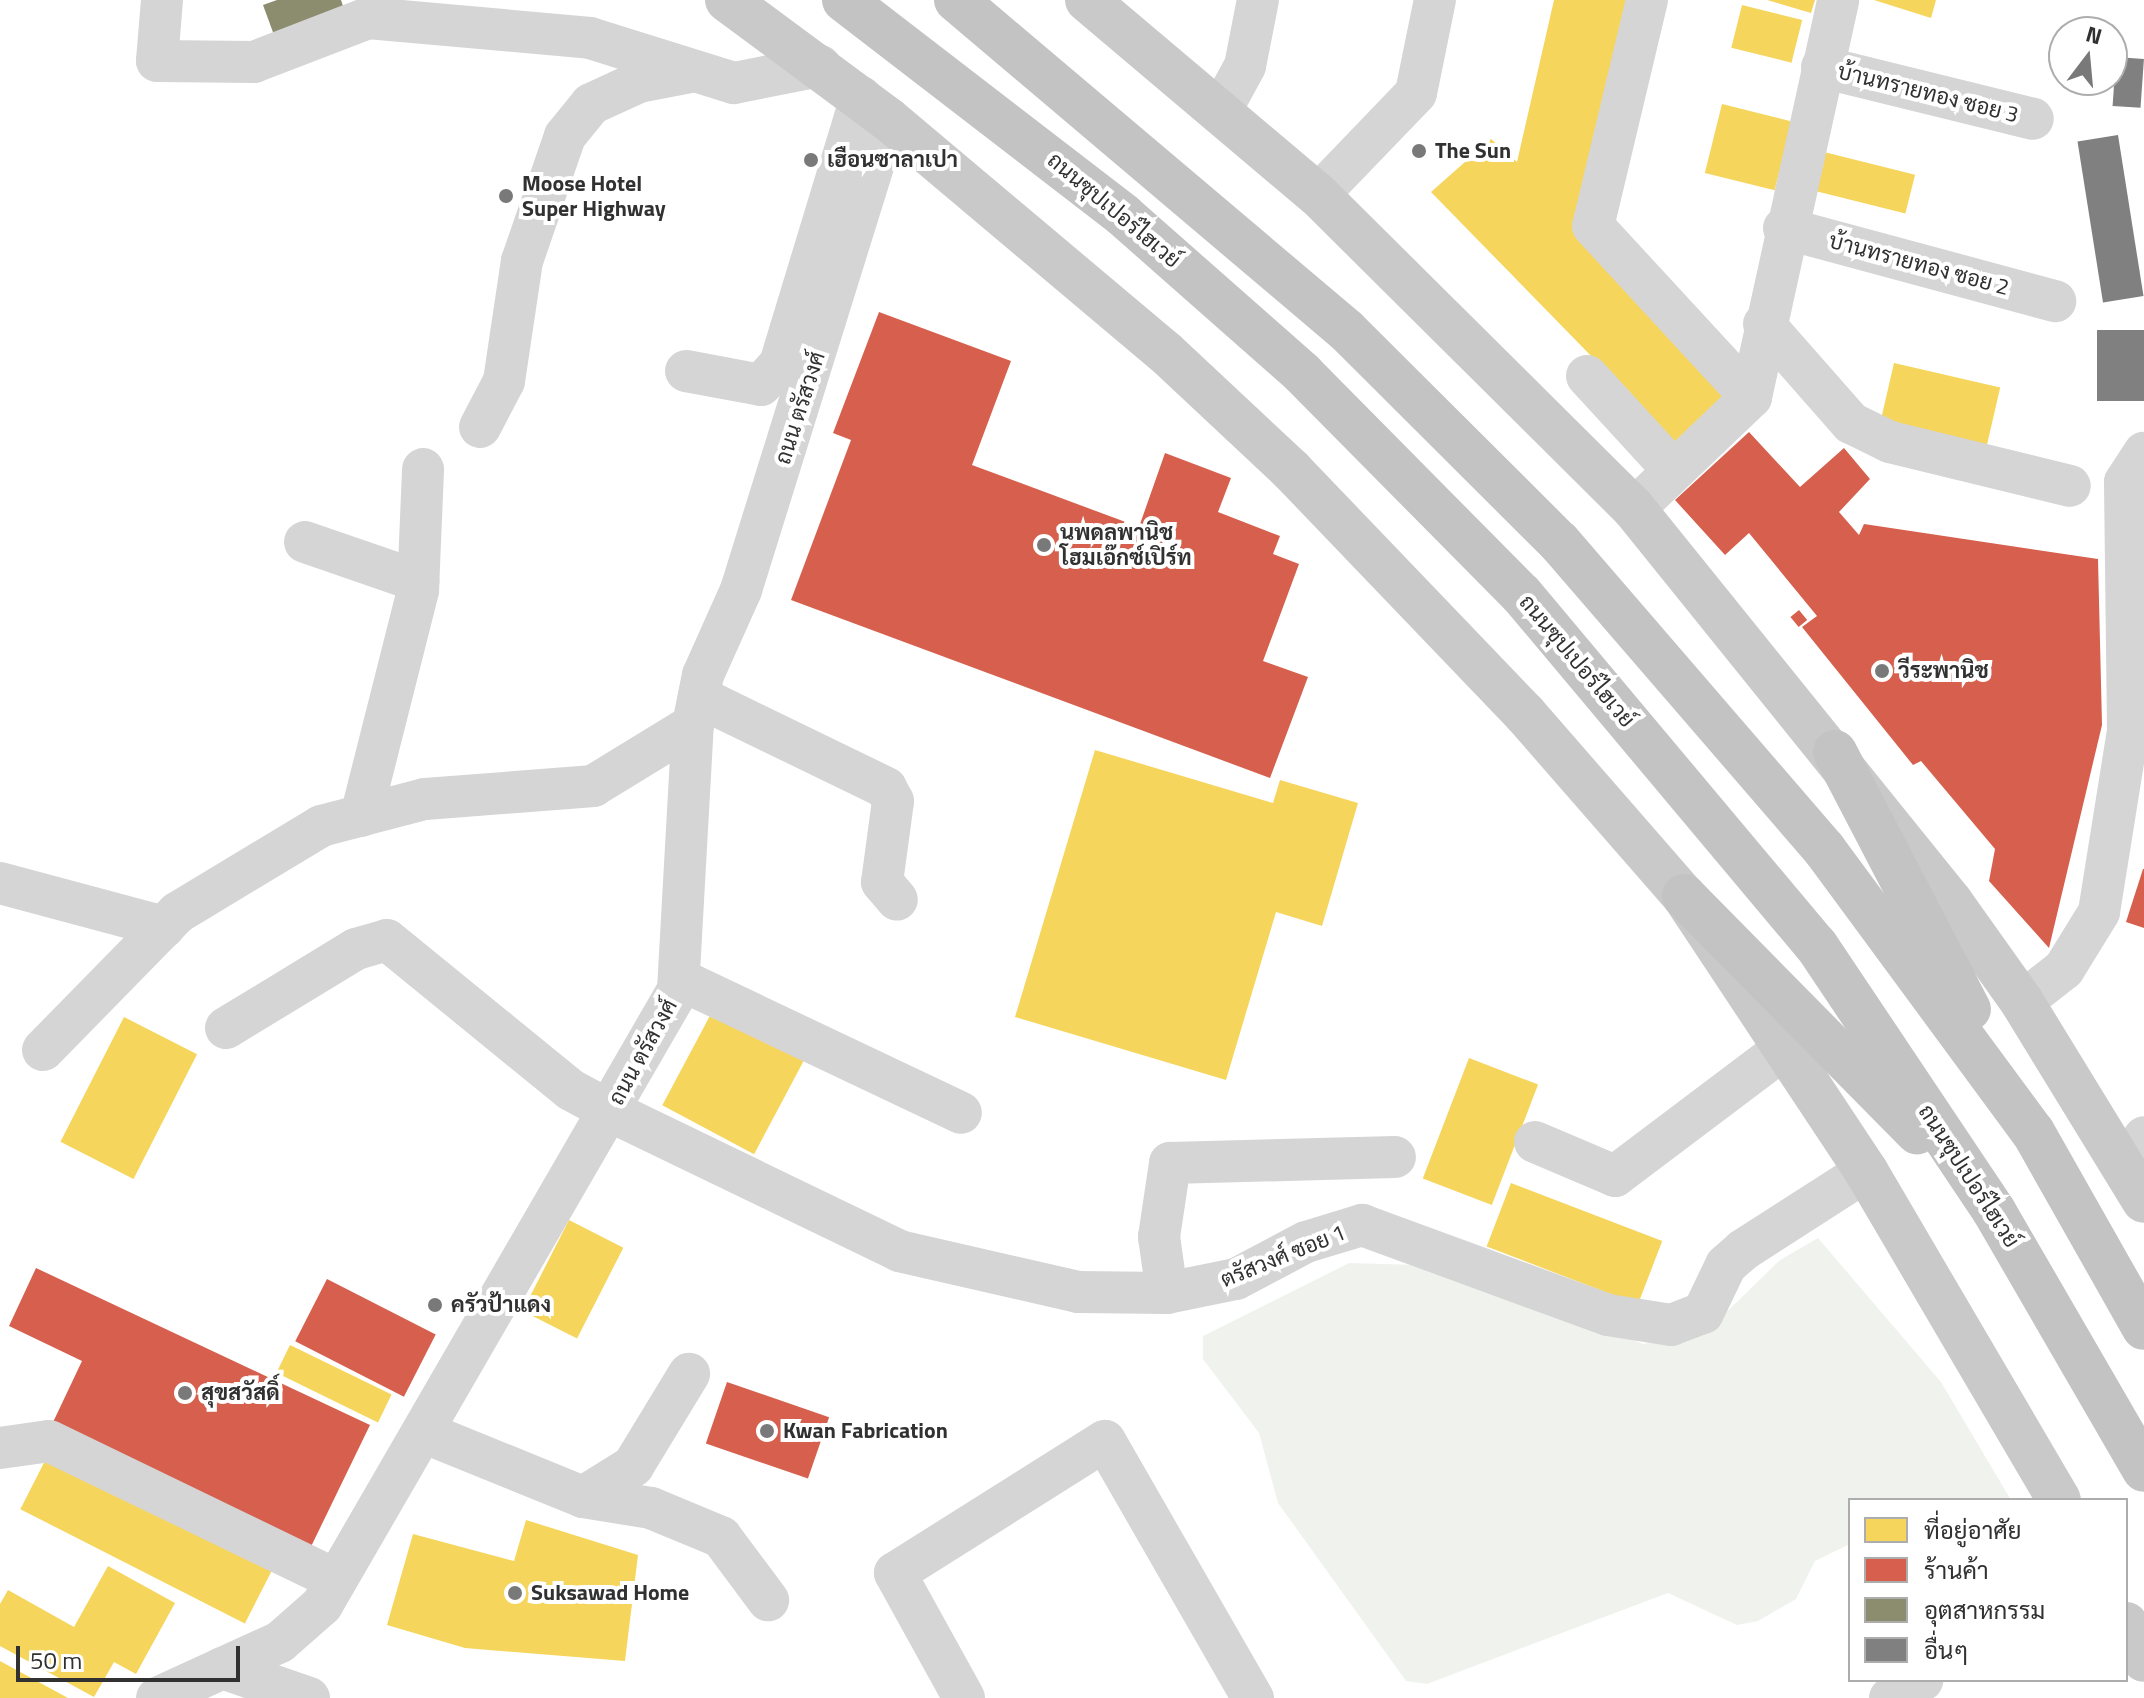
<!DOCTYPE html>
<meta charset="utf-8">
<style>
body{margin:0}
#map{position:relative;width:2144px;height:1698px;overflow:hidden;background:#fff;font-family:"Titillium Web",Sarabun,sans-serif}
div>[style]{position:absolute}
.green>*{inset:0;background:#f0f3ed}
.homes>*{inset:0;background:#f6d55c;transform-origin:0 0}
.shops>*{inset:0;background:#d6604d;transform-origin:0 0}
.industry>*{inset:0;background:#8c8c6e}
.building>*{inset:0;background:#808080;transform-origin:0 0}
.minor>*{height:42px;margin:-21px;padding:0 21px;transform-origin:21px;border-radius:21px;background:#d5d5d5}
.major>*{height:44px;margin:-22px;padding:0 22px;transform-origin:22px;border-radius:22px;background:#c9c9c9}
.highway>*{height:44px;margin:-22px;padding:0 22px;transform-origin:22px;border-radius:22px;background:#c3c3c3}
.dots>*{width:22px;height:22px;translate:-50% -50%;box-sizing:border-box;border:4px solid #fff;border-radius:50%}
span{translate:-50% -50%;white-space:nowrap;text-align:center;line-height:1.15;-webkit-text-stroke:8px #fff;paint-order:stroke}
.street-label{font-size:22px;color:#313131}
.poi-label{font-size:22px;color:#313131;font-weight:700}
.left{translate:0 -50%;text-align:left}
.legend{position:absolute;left:1848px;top:1498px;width:280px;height:184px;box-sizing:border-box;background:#fff;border:2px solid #adadad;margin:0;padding:10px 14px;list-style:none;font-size:24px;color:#313131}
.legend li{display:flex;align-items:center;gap:16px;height:40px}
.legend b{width:40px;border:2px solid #adadad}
.north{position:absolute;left:2048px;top:16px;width:80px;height:80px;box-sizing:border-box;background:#fff;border:2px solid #adadad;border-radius:50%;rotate:16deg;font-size:22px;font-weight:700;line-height:32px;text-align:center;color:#313131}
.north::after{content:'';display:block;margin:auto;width:28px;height:36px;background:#797979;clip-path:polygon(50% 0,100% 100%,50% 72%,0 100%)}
.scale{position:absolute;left:16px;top:1646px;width:224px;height:36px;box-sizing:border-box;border:4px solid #313131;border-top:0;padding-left:10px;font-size:24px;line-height:28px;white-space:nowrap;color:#313131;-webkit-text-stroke:6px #fff;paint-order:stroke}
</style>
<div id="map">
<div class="green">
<div style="clip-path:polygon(1818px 1238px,1941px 1382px,2011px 1500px,1850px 1500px,1850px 1544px,1815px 1561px,1796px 1599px,1758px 1621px,1737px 1625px,1668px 1593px,1427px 1684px,1406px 1681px,1278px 1503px,1259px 1433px,1203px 1359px,1203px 1336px,1349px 1263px,1454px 1266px,1643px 1344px,1707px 1331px,1780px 1260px)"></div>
</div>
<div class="homes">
<div style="clip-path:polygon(1554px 0,1630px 0,1584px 232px,1739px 393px,1680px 447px,1431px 192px,1491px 139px,1517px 162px)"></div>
<div style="clip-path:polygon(1767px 0,1815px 0,1811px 13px)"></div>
<div style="clip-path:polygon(1874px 0,1936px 0,1931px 18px)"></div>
<div style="left:1742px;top:5px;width:62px;height:44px;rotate:14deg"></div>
<div style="left:1722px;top:104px;width:72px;height:71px;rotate:14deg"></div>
<div style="left:1820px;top:151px;width:98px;height:40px;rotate:14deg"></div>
<div style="left:1894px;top:363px;width:109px;height:69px;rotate:13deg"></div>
<div style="clip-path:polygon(1095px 750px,1273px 803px,1280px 780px,1358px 803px,1322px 926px,1276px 912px,1226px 1080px,1015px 1017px)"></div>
<div style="left:713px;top:1010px;width:104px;height:108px;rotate:28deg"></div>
<div style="left:124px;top:1017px;width:82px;height:140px;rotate:27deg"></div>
<div style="left:1469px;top:1058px;width:74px;height:129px;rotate:21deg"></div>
<div style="left:1511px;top:1183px;width:162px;height:68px;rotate:21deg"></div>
<div style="left:569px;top:1220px;width:61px;height:102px;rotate:27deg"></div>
<div style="left:290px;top:1345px;width:113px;height:31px;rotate:26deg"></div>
<div style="left:53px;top:1445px;width:252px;height:72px;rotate:27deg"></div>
<div style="clip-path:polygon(526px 1520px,638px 1555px,625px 1661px,465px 1648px,387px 1625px,413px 1534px,514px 1561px)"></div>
<div style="clip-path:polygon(108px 1566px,175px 1603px,136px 1674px,114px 1662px,94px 1697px,0 1646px,0 1604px,8px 1590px,74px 1627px)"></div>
<div style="clip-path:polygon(0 1661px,68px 1698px,0 1698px)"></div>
</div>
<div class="shops">
<div style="clip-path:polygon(879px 312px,1011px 361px,972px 465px,1139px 527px,1165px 453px,1231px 478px,1218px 512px,1280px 536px,1273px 554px,1299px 564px,1263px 661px,1308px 677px,1270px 778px,791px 600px,851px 440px,833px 433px)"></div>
<div style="clip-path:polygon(1749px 432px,1800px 487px,1844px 448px,1870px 479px,1839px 512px,1859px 535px,1864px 524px,2098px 559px,2102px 725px,2049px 948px,1989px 881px,1995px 849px,1921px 761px,1913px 765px,1802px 627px,1817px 616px,1749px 533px,1725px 555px,1675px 500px)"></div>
<div style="left:1799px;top:610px;width:13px;height:11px;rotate:51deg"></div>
<div style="clip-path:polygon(2143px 869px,2144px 869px,2144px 928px,2126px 922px)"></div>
<div style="clip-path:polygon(36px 1268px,370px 1425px,305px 1559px,46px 1437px,82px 1361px,9px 1326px)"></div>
<div style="left:327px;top:1279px;width:122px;height:70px;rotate:27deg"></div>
<div style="left:727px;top:1382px;width:108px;height:65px;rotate:19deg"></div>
</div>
<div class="industry">
<div style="clip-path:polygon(277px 0,341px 0,344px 9px,274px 35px,263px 5px)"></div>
</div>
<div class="building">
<div style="left:2116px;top:57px;width:28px;height:49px;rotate:4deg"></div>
<div style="left:2118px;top:135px;width:163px;height:41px;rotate:81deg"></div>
<div style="left:2144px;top:330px;width:71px;height:47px;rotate:90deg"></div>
</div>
<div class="minor">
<div style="left:162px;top:0;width:61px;rotate:94.7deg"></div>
<div style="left:157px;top:61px;width:97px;rotate:0.6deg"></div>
<div style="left:254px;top:62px;width:122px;rotate:-21.1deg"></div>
<div style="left:368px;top:18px;width:223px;rotate:5.1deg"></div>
<div style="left:590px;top:38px;width:151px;rotate:17.4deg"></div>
<div style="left:734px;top:83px;width:88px;rotate:-11.2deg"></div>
<div style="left:1647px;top:0;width:232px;rotate:103.4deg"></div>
<div style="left:1593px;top:226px;width:233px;rotate:47.3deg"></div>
<div style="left:1822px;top:67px;width:217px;rotate:13.8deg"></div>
<div style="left:1221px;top:110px;width:50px;rotate:-61.4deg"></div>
<div style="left:1245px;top:66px;width:67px;rotate:-78.9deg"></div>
<div style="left:1318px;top:195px;width:141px;rotate:-46.1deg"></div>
<div style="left:1416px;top:93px;width:95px;rotate:-78.5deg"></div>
<div style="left:1784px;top:228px;width:281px;rotate:15.1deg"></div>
<div style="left:1764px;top:324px;width:132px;rotate:48.7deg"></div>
<div style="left:1851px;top:423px;width:43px;rotate:26deg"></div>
<div style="left:1890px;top:442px;width:185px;rotate:13.7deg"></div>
<div style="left:686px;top:371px;width:76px;rotate:10.6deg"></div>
<div style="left:761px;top:385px;width:28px;rotate:-48deg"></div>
<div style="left:780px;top:364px;width:279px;rotate:-73.1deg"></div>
<div style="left:1587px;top:376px;width:127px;rotate:47.5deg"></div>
<div style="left:480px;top:427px;width:52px;rotate:-62.4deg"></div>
<div style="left:504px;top:381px;width:121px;rotate:-81.5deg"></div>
<div style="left:522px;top:261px;width:132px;rotate:-71deg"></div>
<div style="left:565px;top:136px;width:41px;rotate:-50.9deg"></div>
<div style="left:591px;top:104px;width:53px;rotate:-24.6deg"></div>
<div style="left:639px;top:82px;width:53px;rotate:-10.9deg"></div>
<div style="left:1634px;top:509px;width:162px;rotate:-43.7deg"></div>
<div style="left:1751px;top:397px;width:406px;rotate:-77.6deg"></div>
<div style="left:305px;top:542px;width:120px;rotate:19deg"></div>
<div style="left:699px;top:697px;width:208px;rotate:25.9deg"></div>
<div style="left:886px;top:788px;width:15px;rotate:62deg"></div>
<div style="left:893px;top:801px;width:82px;rotate:97.7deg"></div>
<div style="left:882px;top:882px;width:23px;rotate:50deg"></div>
<div style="left:361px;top:816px;width:233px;rotate:-75.8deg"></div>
<div style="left:418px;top:590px;width:121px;rotate:-87.6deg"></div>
<div style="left:0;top:883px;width:170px;rotate:15deg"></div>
<div style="left:679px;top:979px;width:312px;rotate:25.4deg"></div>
<div style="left:2022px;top:1002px;width:53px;rotate:-38.2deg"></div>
<div style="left:2064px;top:969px;width:67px;rotate:-58.4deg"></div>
<div style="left:2099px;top:912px;width:184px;rotate:-80.9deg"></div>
<div style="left:2128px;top:730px;width:248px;rotate:-90.7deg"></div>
<div style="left:2125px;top:482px;width:35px;rotate:-57deg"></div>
<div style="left:226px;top:1028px;width:152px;rotate:-31.3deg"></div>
<div style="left:356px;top:949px;width:32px;rotate:-16deg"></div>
<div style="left:387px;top:940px;width:237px;rotate:39.2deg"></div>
<div style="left:571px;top:1090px;width:44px;rotate:28.3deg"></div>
<div style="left:610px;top:1111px;width:321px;rotate:25.8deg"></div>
<div style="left:899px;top:1251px;width:184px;rotate:12.9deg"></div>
<div style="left:1078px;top:1292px;width:89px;rotate:0.6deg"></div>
<div style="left:1167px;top:1293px;width:70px;rotate:-11.5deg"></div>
<div style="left:1236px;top:1279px;width:79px;rotate:-27.9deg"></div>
<div style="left:1306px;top:1242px;width:59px;rotate:-16.9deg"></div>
<div style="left:1362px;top:1225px;width:262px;rotate:20.1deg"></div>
<div style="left:1608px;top:1315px;width:64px;rotate:9deg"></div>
<div style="left:1671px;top:1325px;width:34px;rotate:-21deg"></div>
<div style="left:1703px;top:1313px;width:53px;rotate:-64.4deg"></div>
<div style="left:1726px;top:1265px;width:23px;rotate:-41deg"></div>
<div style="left:1743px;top:1250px;width:146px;rotate:-32.7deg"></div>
<div style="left:43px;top:1050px;width:192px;rotate:-45.6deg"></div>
<div style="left:177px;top:913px;width:168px;rotate:-31.1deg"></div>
<div style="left:321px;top:826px;width:107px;rotate:-14.6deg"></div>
<div style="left:425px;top:799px;width:169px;rotate:-4.4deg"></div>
<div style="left:593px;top:786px;width:117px;rotate:-31.4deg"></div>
<div style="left:1535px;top:1142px;width:87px;rotate:23deg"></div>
<div style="left:1615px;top:1176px;width:213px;rotate:-37deg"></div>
<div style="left:2124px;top:1167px;width:36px;rotate:-56deg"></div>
<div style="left:1167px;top:1293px;width:57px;rotate:-98.1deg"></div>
<div style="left:1159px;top:1237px;width:75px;rotate:-81.5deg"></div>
<div style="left:1170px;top:1163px;width:225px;rotate:-1.5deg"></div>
<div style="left:423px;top:1432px;width:173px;rotate:22.1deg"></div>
<div style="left:583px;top:1497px;width:69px;rotate:9.2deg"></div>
<div style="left:651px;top:1508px;width:76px;rotate:22.5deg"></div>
<div style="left:721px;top:1537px;width:79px;rotate:53.3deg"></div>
<div style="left:0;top:1448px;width:49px;rotate:-8.1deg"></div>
<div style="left:49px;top:1441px;width:319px;rotate:25.8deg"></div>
<div style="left:583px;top:1497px;width:59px;rotate:-31.8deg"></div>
<div style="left:633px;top:1466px;width:108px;rotate:-58.7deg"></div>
<div style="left:222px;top:1668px;width:92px;rotate:19deg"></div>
<div style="left:157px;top:1698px;width:135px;rotate:-24.5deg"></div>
<div style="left:280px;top:1642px;width:56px;rotate:-41.4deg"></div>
<div style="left:322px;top:1605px;width:711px;rotate:-59.94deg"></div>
<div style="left:678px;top:990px;width:265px;rotate:-86.8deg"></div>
<div style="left:693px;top:725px;width:51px;rotate:-78.7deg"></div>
<div style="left:703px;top:675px;width:93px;rotate:-65.9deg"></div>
<div style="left:741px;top:590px;width:493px;rotate:-72.7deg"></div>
<div style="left:964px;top:1698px;width:143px;rotate:-118.9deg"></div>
<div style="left:895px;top:1573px;width:248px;rotate:-32.2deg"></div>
<div style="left:1105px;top:1441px;width:297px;rotate:60.1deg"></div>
<div style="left:1890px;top:1698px;width:37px;rotate:-29deg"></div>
</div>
<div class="major">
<div style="left:727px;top:0;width:200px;rotate:36.5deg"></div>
<div style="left:888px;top:119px;width:362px;rotate:40.1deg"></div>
<div style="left:1165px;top:352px;width:174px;rotate:43.1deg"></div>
<div style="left:1292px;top:471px;width:337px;rotate:46.2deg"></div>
<div style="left:1525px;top:714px;width:242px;rotate:48.9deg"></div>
<div style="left:1684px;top:896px;width:330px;rotate:56.5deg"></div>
<div style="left:1866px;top:1171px;width:381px;rotate:59.6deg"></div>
<div style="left:1087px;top:0;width:302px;rotate:40.2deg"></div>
<div style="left:1318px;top:195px;width:445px;rotate:44.8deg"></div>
<div style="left:1634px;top:509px;width:505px;rotate:51.11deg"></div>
<div style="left:1951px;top:902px;width:123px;rotate:54.6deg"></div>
<div style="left:2022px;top:1002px;width:233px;rotate:58.5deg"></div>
<div style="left:2126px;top:1624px;width:40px;rotate:63.4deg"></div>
</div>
<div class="highway">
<div style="left:844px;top:0;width:352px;rotate:37.6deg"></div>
<div style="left:1123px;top:215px;width:239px;rotate:41.4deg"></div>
<div style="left:1302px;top:373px;width:311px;rotate:45.3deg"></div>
<div style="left:1521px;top:594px;width:459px;rotate:50deg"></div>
<div style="left:1816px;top:945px;width:320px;rotate:56.2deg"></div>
<div style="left:1994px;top:1211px;width:299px;rotate:59.9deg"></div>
<div style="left:956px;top:0;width:511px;rotate:40.24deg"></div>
<div style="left:1346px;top:330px;width:301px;rotate:44.9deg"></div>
<div style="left:1559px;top:542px;width:406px;rotate:49.2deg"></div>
<div style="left:1824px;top:849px;width:352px;rotate:53.6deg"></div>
<div style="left:2033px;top:1132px;width:225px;rotate:60.5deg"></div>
<div style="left:1835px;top:752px;width:290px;rotate:62.5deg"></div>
<div style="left:1684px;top:896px;width:332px;rotate:45.4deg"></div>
</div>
<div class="dots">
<div style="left:1419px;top:151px;background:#797979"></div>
<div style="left:811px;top:160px;background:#797979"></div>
<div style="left:506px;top:196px;background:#797979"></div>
<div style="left:1044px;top:545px;background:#797979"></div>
<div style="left:1882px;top:671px;background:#797979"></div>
<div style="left:435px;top:1305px;background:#797979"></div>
<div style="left:185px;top:1393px;background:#797979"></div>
<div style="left:767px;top:1431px;background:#797979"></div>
<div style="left:515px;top:1593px;background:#797979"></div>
</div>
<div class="street-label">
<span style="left:1928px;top:93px;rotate:14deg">บ้านทรายทอง ซอย 3</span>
<span style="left:1114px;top:210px;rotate:40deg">ถนนซุปเปอร์ไฮเวย์</span>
<span style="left:1919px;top:264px;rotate:15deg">บ้านทรายทอง ซอย 2</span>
<span style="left:800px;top:408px;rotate:-72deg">ถนน ตรัสวงศ์</span>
<span style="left:1577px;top:661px;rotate:50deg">ถนนซุปเปอร์ไฮเวย์</span>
<span style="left:643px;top:1052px;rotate:-61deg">ถนน ตรัสวงศ์</span>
<span style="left:1969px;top:1176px;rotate:57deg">ถนนซุปเปอร์ไฮเวย์</span>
<span style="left:1283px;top:1256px;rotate:-22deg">ตรัสวงศ์ ซอย 1</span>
</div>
<div class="poi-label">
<span class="left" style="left:1435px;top:151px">The Sun</span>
<span class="left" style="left:827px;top:160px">เฮือนซาลาเปา</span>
<span class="left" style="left:522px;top:196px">Moose Hotel<br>Super Highway</span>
<span class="left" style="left:1060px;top:545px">นพดลพานิช<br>โฮมเอ๊กซ์เปิร์ท</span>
<span class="left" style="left:1898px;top:671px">วีระพานิช</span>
<span class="left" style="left:451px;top:1305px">ครัวป้าแดง</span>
<span class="left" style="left:201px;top:1393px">สุขสวัสดิ์</span>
<span class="left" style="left:783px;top:1431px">Kwan Fabrication</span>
<span class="left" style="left:531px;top:1593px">Suksawad Home</span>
</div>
<ul class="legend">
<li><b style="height:22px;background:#f6d55c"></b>ที่อยู่อาศัย</li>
<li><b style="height:22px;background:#d6604d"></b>ร้านค้า</li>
<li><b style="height:22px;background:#8c8c6e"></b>อุตสาหกรรม</li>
<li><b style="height:22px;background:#808080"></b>อื่นๆ</li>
</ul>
<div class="north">N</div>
<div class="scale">50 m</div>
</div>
